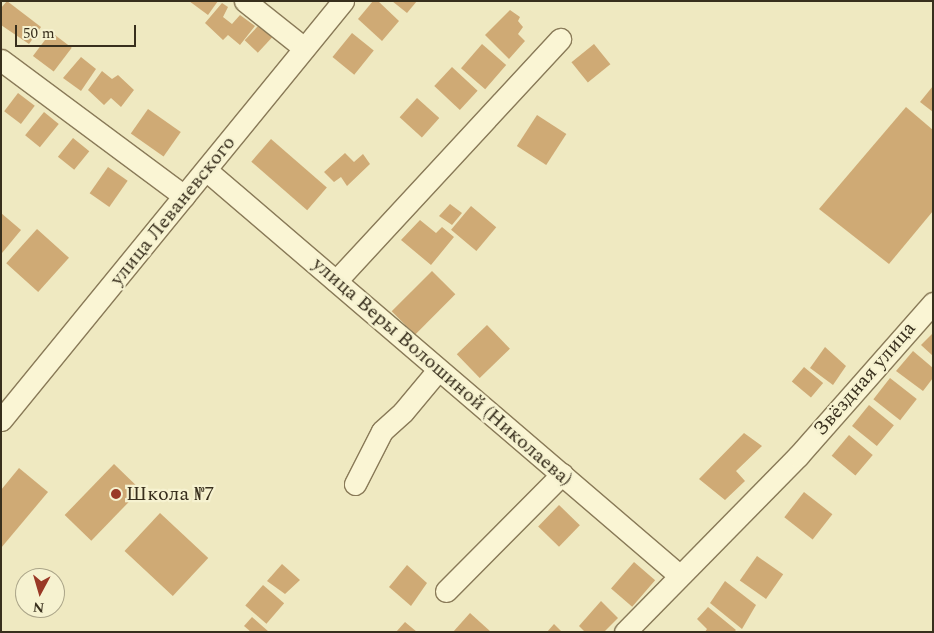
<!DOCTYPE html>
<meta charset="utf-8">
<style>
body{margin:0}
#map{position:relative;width:934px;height:633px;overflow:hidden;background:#efe9c1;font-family:Spectral,serif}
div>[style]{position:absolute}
.building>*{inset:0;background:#cfaa75;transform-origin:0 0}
.roads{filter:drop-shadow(1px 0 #897a58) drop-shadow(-1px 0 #897a58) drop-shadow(0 1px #897a58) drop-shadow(0 -1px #897a58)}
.minor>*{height:21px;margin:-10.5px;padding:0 10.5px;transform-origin:10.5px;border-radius:10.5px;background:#faf5d4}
.dots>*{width:14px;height:14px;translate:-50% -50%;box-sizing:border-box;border:2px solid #f6f2d0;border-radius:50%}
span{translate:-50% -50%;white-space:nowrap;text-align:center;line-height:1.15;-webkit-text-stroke:4.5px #f6f2d0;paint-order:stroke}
.street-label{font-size:20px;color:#382f1d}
.poi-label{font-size:20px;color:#382f1d}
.left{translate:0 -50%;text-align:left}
.frame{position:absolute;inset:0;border:2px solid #382f1d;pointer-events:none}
.north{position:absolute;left:15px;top:568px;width:50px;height:50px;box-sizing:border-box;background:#f6f2d0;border:1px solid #aaa488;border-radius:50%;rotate:186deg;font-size:14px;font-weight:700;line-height:20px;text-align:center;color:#382f1d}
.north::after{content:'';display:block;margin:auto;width:18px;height:22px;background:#9a3926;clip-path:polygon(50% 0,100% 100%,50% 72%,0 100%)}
.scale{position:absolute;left:15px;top:25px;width:121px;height:22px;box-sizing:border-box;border:2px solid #382f1d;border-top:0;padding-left:6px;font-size:15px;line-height:18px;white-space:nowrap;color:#382f1d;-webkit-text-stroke:4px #f6f2d0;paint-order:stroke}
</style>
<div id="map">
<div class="building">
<div style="clip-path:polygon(7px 1px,41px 27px,29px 44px,1px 25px,1px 8px)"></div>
<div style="clip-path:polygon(189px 1px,218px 1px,208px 15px)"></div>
<div style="clip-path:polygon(373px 1px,378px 1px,399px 21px,382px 41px,358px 19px)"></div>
<div style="clip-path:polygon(392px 1px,417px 1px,407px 13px)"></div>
<div style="clip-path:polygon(222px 3px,228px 7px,223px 17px,232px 24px,240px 15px,255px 26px,240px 45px,228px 35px,223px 40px,205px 23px)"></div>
<div style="clip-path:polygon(510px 10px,520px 17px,518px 21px,523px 27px,518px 34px,525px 41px,509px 59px,485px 35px)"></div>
<div style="left:259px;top:25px;width:18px;height:21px;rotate:43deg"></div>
<div style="left:51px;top:32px;width:26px;height:30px;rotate:37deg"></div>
<div style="left:352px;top:33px;width:28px;height:31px;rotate:39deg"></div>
<div style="left:482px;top:44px;width:32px;height:32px;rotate:41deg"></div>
<div style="left:594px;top:44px;width:26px;height:29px;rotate:51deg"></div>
<div style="clip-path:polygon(81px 57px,96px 69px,81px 91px,63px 78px)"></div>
<div style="left:452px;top:67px;width:35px;height:26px;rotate:43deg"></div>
<div style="clip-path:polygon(102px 71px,112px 79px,118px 75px,134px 90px,121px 107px,111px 98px,104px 105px,88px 90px)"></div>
<div style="clip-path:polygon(933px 86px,933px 112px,920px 102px)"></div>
<div style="left:18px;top:93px;width:21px;height:23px;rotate:37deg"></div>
<div style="left:417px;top:98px;width:30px;height:26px;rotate:42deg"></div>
<div style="clip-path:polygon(906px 107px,933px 130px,933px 211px,889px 264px,819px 209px)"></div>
<div style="left:148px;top:109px;width:40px;height:30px;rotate:35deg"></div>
<div style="left:44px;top:112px;width:19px;height:30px;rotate:39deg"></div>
<div style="left:537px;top:115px;width:35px;height:37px;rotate:33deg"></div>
<div style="left:73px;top:138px;width:21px;height:24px;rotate:39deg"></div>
<div style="left:271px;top:139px;width:74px;height:30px;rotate:41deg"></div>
<div style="clip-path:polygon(345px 153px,354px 162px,363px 154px,370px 164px,347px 186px,341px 177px,334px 182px,324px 172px)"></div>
<div style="left:108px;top:167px;width:24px;height:32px;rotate:35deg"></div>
<div style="clip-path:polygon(450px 204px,462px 213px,452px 225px,439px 216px)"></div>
<div style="left:471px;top:206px;width:33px;height:31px;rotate:40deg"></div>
<div style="clip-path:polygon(1px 213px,21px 230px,2px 253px,1px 252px)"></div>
<div style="clip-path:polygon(420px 220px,436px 233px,442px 227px,454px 237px,431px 265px,401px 240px)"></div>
<div style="left:37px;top:229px;width:43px;height:46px;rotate:42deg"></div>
<div style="left:432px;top:271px;width:33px;height:57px;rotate:45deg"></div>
<div style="left:487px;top:325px;width:33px;height:42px;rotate:46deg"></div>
<div style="clip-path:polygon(933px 333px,933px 356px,921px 345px)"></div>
<div style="clip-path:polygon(825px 347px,846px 366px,833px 385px,810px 368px)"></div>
<div style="clip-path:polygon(913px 351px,933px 368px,933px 378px,923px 391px,896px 371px)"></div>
<div style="left:804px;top:367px;width:25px;height:19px;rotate:40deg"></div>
<div style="left:890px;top:378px;width:34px;height:27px;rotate:38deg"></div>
<div style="left:869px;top:405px;width:32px;height:27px;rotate:39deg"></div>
<div style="clip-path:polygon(744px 433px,762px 446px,736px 471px,745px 481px,725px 500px,699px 479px)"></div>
<div style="left:849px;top:435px;width:31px;height:27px;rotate:40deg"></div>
<div style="left:114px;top:464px;width:37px;height:71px;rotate:44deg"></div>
<div style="clip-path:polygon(19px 468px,48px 492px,1px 548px,1px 490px)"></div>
<div style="left:804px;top:492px;width:36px;height:32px;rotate:38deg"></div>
<div style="left:559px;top:505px;width:29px;height:30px;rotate:44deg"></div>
<div style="left:160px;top:513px;width:66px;height:52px;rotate:43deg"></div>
<div style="left:757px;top:556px;width:32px;height:30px;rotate:35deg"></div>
<div style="left:634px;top:562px;width:28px;height:35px;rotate:41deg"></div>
<div style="clip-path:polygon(282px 564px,300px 580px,285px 594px,267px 581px)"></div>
<div style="clip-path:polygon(407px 565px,427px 583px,411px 606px,389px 587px)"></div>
<div style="clip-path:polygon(725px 581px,756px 605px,742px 629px,710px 603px)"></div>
<div style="left:263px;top:585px;width:28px;height:27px;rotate:41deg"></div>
<div style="clip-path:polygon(601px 601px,618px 618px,604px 632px,585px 632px,579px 626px)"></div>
<div style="clip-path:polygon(708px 607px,736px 630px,734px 632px,705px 632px,707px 629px,697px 619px)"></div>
<div style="clip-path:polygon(470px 613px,491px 632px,453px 632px)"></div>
<div style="clip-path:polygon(252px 617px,269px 632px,251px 632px,244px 626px)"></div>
<div style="clip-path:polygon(405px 622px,417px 632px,396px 632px)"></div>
<div style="clip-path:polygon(554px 624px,562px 632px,547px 632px)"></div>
</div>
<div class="roads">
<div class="minor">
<div style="left:245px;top:1px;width:75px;rotate:38.5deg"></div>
<div style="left:1px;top:60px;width:228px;rotate:36.6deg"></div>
<div style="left:206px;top:170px;width:623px;rotate:40.57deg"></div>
<div style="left:336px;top:281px;width:330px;rotate:-47.2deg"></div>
<div style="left:1px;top:420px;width:541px;rotate:-50.78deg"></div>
<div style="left:355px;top:484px;width:59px;rotate:-63deg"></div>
<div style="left:382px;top:431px;width:28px;rotate:-42deg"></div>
<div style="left:403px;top:412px;width:55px;rotate:-50.2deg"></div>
<div style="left:446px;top:591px;width:165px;rotate:-45.2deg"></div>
<div style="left:625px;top:632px;width:247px;rotate:-45.5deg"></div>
<div style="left:798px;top:456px;width:204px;rotate:-48.6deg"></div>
</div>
</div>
<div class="dots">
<div style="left:116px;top:494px;background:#9a3926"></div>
</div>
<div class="street-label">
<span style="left:173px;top:211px;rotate:-51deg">улица Леваневского</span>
<span style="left:442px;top:372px;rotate:41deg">улица Веры Волошиной (Николаева)</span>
<span style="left:865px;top:379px;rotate:-49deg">Звёздная улица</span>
</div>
<div class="poi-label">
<span class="left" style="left:126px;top:494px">Школа №7</span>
</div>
<div class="frame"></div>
<div class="north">N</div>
<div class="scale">50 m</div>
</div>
